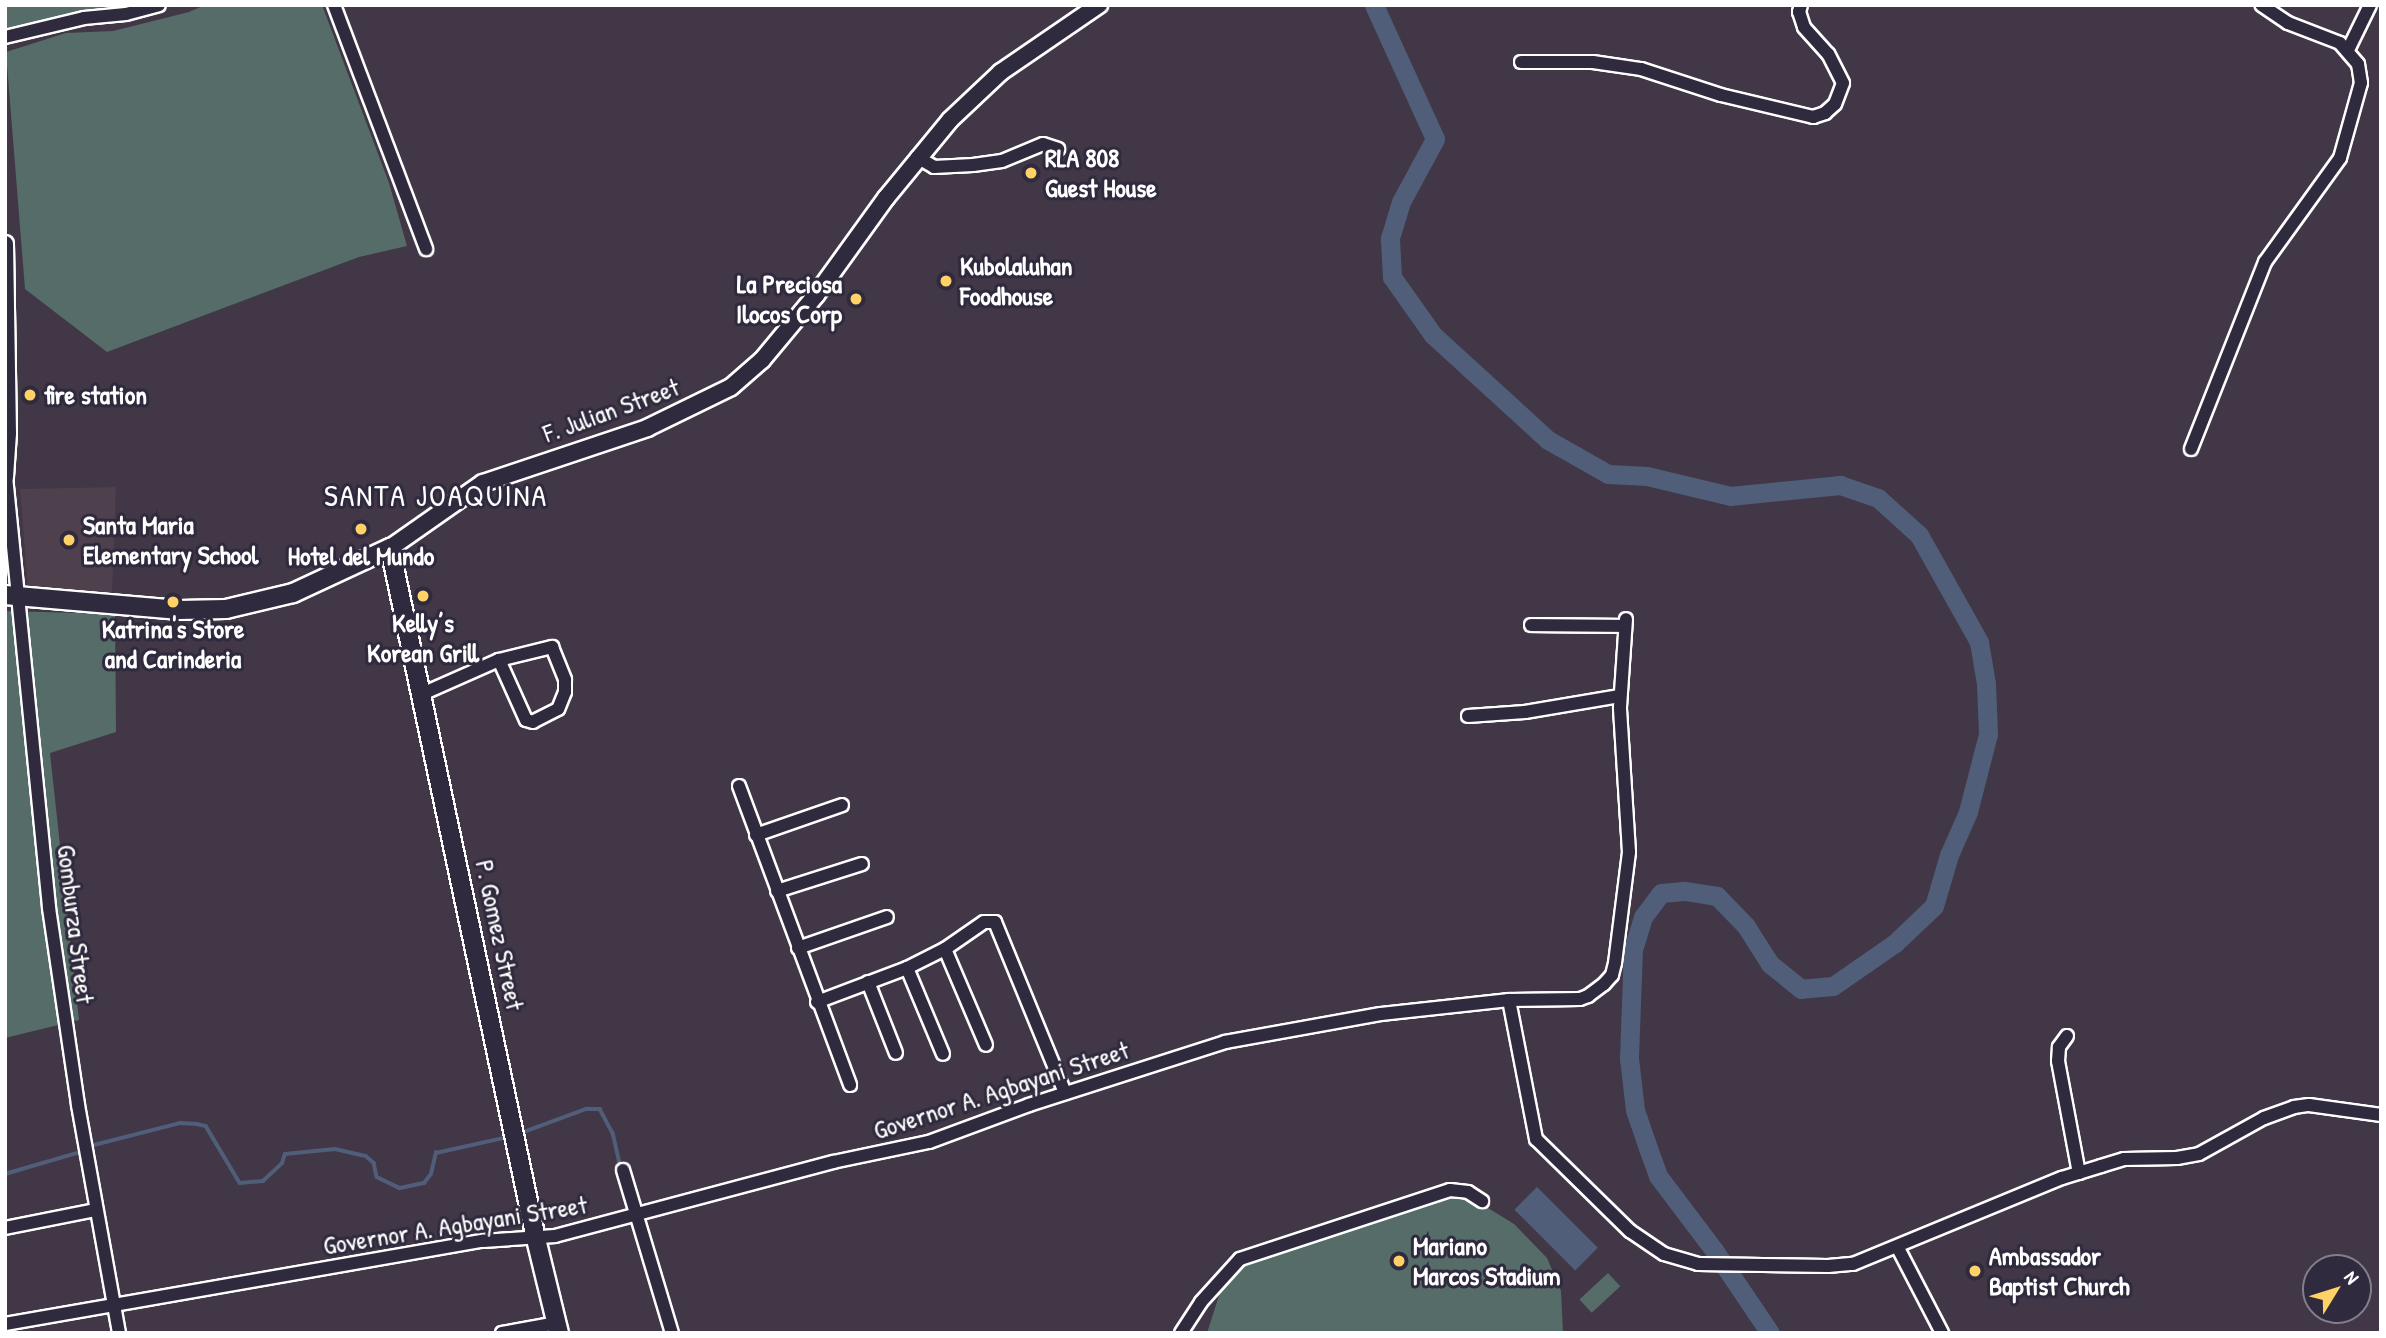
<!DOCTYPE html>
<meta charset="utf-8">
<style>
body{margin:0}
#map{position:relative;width:2386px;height:1338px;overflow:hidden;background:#413746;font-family:"Patrick Hand",sans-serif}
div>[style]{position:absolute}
.built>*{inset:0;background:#4e404c}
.green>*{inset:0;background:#566c68;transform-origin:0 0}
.water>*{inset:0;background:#505e79;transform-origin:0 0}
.stream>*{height:3.5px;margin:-1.75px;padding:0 1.75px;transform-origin:1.75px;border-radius:1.75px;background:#505e79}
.river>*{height:19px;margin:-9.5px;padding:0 9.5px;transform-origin:9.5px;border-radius:9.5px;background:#505e79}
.roads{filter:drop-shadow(2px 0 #fff) drop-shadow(-2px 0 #fff) drop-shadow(0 2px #fff) drop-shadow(0 -2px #fff)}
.minor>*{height:12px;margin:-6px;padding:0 6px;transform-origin:6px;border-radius:6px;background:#2f2a3d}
.tertiary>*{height:16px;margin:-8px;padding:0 8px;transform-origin:8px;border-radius:8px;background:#2f2a3d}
.secondary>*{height:18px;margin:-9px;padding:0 9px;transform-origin:9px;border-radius:9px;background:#2f2a3d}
.dots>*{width:19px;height:19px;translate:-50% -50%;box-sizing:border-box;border:4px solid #2f2a3d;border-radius:50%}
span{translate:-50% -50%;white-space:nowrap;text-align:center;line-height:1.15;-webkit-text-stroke:6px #2f2a3d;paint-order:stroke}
.poi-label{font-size:26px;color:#fff;font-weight:700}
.left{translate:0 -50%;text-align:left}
.right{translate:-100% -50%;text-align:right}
.street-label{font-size:26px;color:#fff}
.quarter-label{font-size:30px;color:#fff;letter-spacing:2px}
.frame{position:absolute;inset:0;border:7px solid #fff;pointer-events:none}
.north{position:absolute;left:2302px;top:1254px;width:70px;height:70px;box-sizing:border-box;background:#2f2a3d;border:2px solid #827f8b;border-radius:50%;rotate:52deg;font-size:19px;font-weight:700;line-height:28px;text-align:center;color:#fff}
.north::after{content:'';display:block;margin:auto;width:24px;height:32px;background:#ffd166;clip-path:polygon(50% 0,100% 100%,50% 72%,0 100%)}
</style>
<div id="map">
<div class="built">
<div style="clip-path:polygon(116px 487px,112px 592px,28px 591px,20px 489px)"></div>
</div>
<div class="green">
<div style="clip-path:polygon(5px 5px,143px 5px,111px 13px,57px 17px,5px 34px)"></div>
<div style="clip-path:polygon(205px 5px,322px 5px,389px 183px,407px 246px,359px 257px,107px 352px,25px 289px,6px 52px,66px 33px,113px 31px,189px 12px)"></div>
<div style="clip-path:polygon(5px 611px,115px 614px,116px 732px,50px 753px,79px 1020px,5px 1038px)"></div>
<div style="clip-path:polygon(1445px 1195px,1475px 1200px,1514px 1224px,1547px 1258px,1561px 1291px,1563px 1333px,1207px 1333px,1223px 1283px,1242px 1264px)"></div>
<div style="left:1608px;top:1273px;width:18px;height:39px;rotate:47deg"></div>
</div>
<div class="water">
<div style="left:1537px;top:1187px;width:86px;height:32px;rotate:45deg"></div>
</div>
<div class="stream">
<div style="left:524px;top:1132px;width:66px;rotate:-20.4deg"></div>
<div style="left:586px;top:1109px;width:14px"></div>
<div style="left:600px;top:1109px;width:27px;rotate:62deg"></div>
<div style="left:613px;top:1133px;width:36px;rotate:77deg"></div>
<div style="left:94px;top:1145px;width:89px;rotate:-14.3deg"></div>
<div style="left:180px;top:1123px;width:17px;rotate:3deg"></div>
<div style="left:197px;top:1124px;width:9px;rotate:13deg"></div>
<div style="left:206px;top:1126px;width:66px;rotate:59.2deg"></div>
<div style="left:240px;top:1183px;width:23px;rotate:-5deg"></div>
<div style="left:263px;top:1181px;width:26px;rotate:-43deg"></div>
<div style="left:282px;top:1163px;width:9px;rotate:-72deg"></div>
<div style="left:285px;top:1154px;width:50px;rotate:-5.7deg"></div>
<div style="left:335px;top:1149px;width:32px;rotate:13deg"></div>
<div style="left:366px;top:1156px;width:11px;rotate:41deg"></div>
<div style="left:374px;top:1163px;width:14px;rotate:78deg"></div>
<div style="left:377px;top:1177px;width:25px;rotate:26deg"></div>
<div style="left:400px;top:1188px;width:25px;rotate:-12deg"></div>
<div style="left:424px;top:1183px;width:11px;rotate:-52deg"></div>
<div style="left:431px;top:1174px;width:22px;rotate:-77deg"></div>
<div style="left:436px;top:1153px;width:74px;rotate:-12.5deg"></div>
<div style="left:5px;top:1174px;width:75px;rotate:-16.3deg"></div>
</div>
<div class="river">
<div style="left:1374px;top:5px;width:147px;rotate:65.5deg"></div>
<div style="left:1435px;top:139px;width:72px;rotate:118.4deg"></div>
<div style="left:1401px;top:202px;width:39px;rotate:107deg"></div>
<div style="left:1390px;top:239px;width:38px;rotate:87deg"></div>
<div style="left:1392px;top:277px;width:71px;rotate:54.7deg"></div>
<div style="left:1433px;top:335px;width:156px;rotate:42.4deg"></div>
<div style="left:1548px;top:440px;width:69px;rotate:29.5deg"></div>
<div style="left:1608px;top:474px;width:39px;rotate:3deg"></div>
<div style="left:1647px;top:476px;width:85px;rotate:13.5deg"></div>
<div style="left:1730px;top:496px;width:111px;rotate:-5.7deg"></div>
<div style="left:1840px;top:485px;width:40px;rotate:18.9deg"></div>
<div style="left:1878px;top:498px;width:55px;rotate:42.1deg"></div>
<div style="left:1919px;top:535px;width:123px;rotate:60.7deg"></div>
<div style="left:1979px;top:642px;width:43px;rotate:80.5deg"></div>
<div style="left:1986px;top:684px;width:50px;rotate:87.7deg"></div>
<div style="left:1988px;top:734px;width:81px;rotate:104.4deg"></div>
<div style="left:1968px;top:812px;width:47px;rotate:113.8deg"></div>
<div style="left:1949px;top:855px;width:53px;rotate:106.4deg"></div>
<div style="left:1934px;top:906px;width:54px;rotate:136.5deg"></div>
<div style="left:1895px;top:943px;width:75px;rotate:145.3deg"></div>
<div style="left:1833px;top:986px;width:32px;rotate:175deg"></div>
<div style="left:1801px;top:989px;width:40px;rotate:-141deg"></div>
<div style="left:1770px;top:964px;width:45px;rotate:-122.3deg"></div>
<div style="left:1746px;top:926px;width:42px;rotate:-134deg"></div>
<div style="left:1717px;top:896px;width:33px;rotate:-171deg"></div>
<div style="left:1684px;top:891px;width:23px;rotate:175deg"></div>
<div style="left:1661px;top:893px;width:30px;rotate:127deg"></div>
<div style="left:1643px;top:917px;width:34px;rotate:107deg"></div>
<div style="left:1633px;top:949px;width:109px;rotate:92.1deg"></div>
<div style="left:1629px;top:1058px;width:52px;rotate:83.4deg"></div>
<div style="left:1635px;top:1110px;width:40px;rotate:71.1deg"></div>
<div style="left:1648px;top:1148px;width:30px;rotate:70deg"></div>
<div style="left:1658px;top:1176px;width:93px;rotate:52.9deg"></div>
<div style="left:1714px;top:1250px;width:100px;rotate:56deg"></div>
</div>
<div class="roads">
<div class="minor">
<div style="left:334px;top:5px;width:261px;rotate:69.3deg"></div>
<div style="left:5px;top:37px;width:81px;rotate:-13.5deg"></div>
<div style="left:84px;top:18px;width:42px;rotate:-5.4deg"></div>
<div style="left:126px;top:14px;width:34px;rotate:-15deg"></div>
<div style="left:2348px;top:50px;width:50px;rotate:-63.9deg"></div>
<div style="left:1521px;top:62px;width:72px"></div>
<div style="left:1593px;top:62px;width:49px;rotate:8.3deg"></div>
<div style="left:1641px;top:69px;width:84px;rotate:18deg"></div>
<div style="left:1721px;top:95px;width:95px;rotate:13.4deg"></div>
<div style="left:1813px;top:117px;width:13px;rotate:-18deg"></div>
<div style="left:1825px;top:113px;width:13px;rotate:-42deg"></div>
<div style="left:1835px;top:104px;width:22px;rotate:-69deg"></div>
<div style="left:1843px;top:83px;width:33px;rotate:-117deg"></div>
<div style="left:1828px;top:54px;width:36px;rotate:-132deg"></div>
<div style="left:1804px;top:27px;width:16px;rotate:-108deg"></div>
<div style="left:1799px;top:12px;width:7px;rotate:-74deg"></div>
<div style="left:917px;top:157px;width:20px;rotate:30deg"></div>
<div style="left:934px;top:167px;width:39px;rotate:-3deg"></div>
<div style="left:973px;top:165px;width:29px;rotate:-8deg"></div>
<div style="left:1002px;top:161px;width:44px;rotate:-22.5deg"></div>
<div style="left:1043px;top:144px;width:16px;rotate:18deg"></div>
<div style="left:2191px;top:449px;width:201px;rotate:-68.4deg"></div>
<div style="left:2265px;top:262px;width:128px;rotate:-54.2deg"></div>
<div style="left:2340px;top:158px;width:78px;rotate:-74.4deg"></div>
<div style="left:2361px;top:83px;width:19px;rotate:-99deg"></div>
<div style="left:2358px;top:64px;width:28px;rotate:-131deg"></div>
<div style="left:2340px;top:43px;width:56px;rotate:-159deg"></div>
<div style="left:2288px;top:23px;width:32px;rotate:-146deg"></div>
<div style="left:6px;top:476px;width:434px;rotate:84.3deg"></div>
<div style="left:49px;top:908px;width:199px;rotate:81.6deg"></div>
<div style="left:78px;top:1105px;width:232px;rotate:79.8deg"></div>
<div style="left:1531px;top:625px;width:94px;rotate:0.6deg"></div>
<div style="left:422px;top:694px;width:84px;rotate:-23.8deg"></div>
<div style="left:499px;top:660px;width:55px;rotate:-13.8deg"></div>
<div style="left:552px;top:647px;width:35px;rotate:68deg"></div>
<div style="left:565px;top:680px;width:12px;rotate:90deg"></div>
<div style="left:565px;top:692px;width:18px;rotate:112deg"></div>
<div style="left:558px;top:709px;width:28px;rotate:153deg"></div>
<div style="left:533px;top:722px;width:7px;rotate:-164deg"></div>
<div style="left:526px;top:720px;width:66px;rotate:-114.2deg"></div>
<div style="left:1468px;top:716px;width:57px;rotate:-4deg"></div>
<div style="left:1525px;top:712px;width:96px;rotate:-9.6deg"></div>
<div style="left:739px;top:786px;width:319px;rotate:69.6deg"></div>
<div style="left:756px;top:835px;width:91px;rotate:-19.2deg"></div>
<div style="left:777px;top:891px;width:89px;rotate:-17.6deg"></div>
<div style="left:798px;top:948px;width:94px;rotate:-19.2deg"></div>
<div style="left:945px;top:949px;width:104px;rotate:66.9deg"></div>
<div style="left:907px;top:968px;width:93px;rotate:67.3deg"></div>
<div style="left:868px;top:982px;width:76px;rotate:68.5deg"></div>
<div style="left:1509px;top:1000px;width:142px;rotate:79deg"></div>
<div style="left:1536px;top:1139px;width:132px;rotate:44.4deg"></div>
<div style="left:1630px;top:1231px;width:41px;rotate:34.1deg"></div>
<div style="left:1664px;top:1254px;width:35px;rotate:16deg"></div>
<div style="left:1698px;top:1264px;width:130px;rotate:0.9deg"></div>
<div style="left:1828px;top:1266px;width:25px;rotate:-5deg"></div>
<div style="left:1853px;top:1264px;width:226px;rotate:-22.4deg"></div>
<div style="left:2062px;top:1178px;width:41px;rotate:-17.1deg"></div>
<div style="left:2101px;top:1166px;width:24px;rotate:-17deg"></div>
<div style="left:2124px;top:1159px;width:53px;rotate:-1.1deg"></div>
<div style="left:2177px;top:1158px;width:22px;rotate:-10deg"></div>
<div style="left:2199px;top:1154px;width:74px;rotate:-29deg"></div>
<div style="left:2264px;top:1118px;width:32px;rotate:-20deg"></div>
<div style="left:2294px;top:1107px;width:15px;rotate:-8deg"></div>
<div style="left:2309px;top:1105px;width:73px;rotate:7.9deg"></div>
<div style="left:817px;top:1002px;width:96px;rotate:-20.7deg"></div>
<div style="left:907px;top:968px;width:42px;rotate:-26.6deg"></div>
<div style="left:945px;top:949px;width:47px;rotate:-34.7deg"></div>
<div style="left:984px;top:922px;width:11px"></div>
<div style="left:995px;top:922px;width:185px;rotate:67.7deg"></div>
<div style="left:2067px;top:1036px;width:14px;rotate:126deg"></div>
<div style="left:2059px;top:1047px;width:14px;rotate:94deg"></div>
<div style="left:2058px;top:1061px;width:114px;rotate:79.4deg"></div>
<div style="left:623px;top:1170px;width:170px;rotate:73.3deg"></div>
<div style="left:5px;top:1228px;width:92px;rotate:-11.3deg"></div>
<div style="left:1898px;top:1248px;width:96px;rotate:62.6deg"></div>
<div style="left:5px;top:1324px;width:485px;rotate:-9.9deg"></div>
<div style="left:483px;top:1241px;width:72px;rotate:-4deg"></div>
<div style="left:555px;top:1236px;width:288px;rotate:-14.9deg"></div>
<div style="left:833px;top:1162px;width:98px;rotate:-11.8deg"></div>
<div style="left:929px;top:1142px;width:107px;rotate:-20.3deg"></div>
<div style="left:1029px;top:1105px;width:206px;rotate:-17.8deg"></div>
<div style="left:1225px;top:1042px;width:158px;rotate:-10.2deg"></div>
<div style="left:1381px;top:1014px;width:129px;rotate:-6.2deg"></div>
<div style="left:1509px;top:1000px;width:71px;rotate:-0.8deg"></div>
<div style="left:1580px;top:999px;width:9px;rotate:-21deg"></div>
<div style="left:1588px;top:996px;width:20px;rotate:-37deg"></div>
<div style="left:1604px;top:984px;width:12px;rotate:-48deg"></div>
<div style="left:1612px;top:975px;width:12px;rotate:-76deg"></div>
<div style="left:1615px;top:963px;width:112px;rotate:-82.8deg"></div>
<div style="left:1629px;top:852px;width:145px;rotate:-93.6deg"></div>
<div style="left:1620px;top:707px;width:88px;rotate:-86.1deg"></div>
<div style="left:502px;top:1333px;width:56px;rotate:-10.3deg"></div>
<div style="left:1181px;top:1333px;width:37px;rotate:-57deg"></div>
<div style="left:1201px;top:1302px;width:58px;rotate:-47.8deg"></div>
<div style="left:1240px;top:1259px;width:221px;rotate:-18.2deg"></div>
<div style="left:1450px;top:1190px;width:18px;rotate:6deg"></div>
<div style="left:1468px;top:1192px;width:17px;rotate:33deg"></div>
</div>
<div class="tertiary">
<div style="left:5px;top:244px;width:189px;rotate:89.1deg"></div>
<div style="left:8px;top:433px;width:44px;rotate:93.9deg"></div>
<div style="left:390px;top:548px;width:113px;rotate:-35deg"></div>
<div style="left:483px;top:483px;width:173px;rotate:-18.5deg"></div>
<div style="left:647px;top:428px;width:93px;rotate:-26deg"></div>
<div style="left:731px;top:387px;width:41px;rotate:-41.1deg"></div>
<div style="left:762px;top:360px;width:85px;rotate:-50.3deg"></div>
<div style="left:816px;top:295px;width:120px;rotate:-54.2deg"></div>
<div style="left:886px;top:198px;width:101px;rotate:-50.6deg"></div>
<div style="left:950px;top:120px;width:70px;rotate:-43.3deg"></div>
<div style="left:1001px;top:72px;width:119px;rotate:-34.4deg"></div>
</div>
<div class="secondary">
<div style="left:5px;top:595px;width:175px;rotate:4.9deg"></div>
<div style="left:179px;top:610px;width:47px;rotate:-1.2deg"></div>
<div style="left:226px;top:609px;width:69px;rotate:-13.4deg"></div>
<div style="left:293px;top:593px;width:107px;rotate:-24.9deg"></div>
<div style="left:390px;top:548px;width:706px;rotate:78.07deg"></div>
<div style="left:536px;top:1239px;width:97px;rotate:76.3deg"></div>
</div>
</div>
<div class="dots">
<div style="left:1031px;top:173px;background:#ffd166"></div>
<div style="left:946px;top:281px;background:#ffd166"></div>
<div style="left:856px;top:299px;background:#ffd166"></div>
<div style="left:30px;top:395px;background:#ffd166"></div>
<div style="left:361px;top:529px;background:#ffd166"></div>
<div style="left:69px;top:540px;background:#ffd166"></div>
<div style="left:423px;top:596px;background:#ffd166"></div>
<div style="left:173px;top:602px;background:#ffd166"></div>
<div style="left:1399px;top:1261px;background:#ffd166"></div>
<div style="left:1975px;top:1271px;background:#ffd166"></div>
</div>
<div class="poi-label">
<span class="left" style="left:1045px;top:173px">RLA 808<br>Guest House</span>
<span class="left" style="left:960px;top:281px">Kubolaluhan<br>Foodhouse</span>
<span class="right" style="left:842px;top:299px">La Preciosa<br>Ilocos Corp</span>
<span class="left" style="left:44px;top:395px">fire station</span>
<span class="left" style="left:83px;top:540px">Santa Maria<br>Elementary School</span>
<span style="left:361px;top:556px">Hotel del Mundo</span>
<span style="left:423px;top:638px">Kelly’s<br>Korean Grill</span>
<span style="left:173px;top:644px">Katrina's Store<br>and Carinderia</span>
<span class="left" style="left:1413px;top:1261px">Mariano<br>Marcos Stadium</span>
<span class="left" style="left:1989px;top:1271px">Ambassador<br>Baptist Church</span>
</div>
<div class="street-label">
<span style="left:611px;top:410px;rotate:-20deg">F. Julian Street</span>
<span style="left:76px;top:924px;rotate:83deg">Gomburza Street</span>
<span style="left:500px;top:935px;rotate:78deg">P. Gomez Street</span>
<span style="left:1001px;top:1090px;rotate:-18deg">Governor A. Agbayani Street</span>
<span style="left:455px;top:1225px;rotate:-9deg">Governor A. Agbayani Street</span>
</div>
<div class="quarter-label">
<span style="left:436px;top:495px">SANTA JOAQUINA</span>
</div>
<div class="frame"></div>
<div class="north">N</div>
</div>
